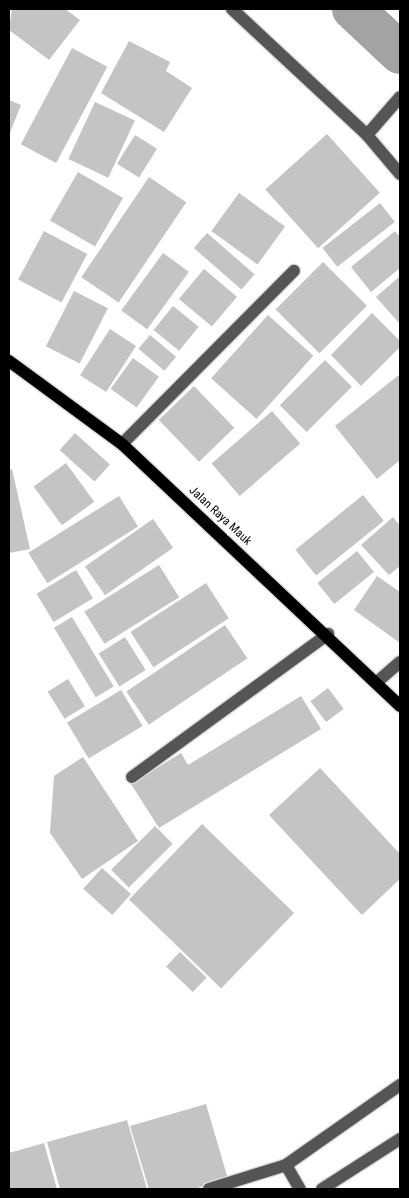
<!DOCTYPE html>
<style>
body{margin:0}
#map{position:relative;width:409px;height:1198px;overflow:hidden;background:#fff;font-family:"Roboto Condensed",sans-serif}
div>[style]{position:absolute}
.canal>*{height:42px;margin:-21px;padding:0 21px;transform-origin:21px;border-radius:21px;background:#a3a3a3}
.building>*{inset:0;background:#c4c4c4;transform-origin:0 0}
.roads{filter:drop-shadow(1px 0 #dbdbdb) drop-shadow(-1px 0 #dbdbdb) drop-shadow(0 1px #dbdbdb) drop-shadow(0 -1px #dbdbdb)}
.minor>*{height:12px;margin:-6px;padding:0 6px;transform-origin:6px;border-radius:6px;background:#555}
.major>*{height:12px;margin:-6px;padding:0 6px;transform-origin:6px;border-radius:6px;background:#000}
span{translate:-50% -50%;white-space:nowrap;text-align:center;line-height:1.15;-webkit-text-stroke:5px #fff;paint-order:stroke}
.street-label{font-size:12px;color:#000}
.frame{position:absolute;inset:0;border:10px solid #000;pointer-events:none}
</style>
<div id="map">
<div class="canal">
<div style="left:353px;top:9px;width:64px;rotate:43.1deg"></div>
</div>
<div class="building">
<div style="clip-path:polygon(12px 9px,65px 9px,80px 20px,49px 60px,9px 30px)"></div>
<div style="clip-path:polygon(129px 41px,170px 62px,166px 71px,192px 88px,164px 132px,101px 93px)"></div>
<div style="left:72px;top:48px;width:40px;height:109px;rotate:28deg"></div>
<div style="clip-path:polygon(9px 100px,21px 105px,9px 135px)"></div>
<div style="left:95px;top:102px;width:44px;height:63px;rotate:25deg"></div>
<div style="left:327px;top:134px;width:79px;height:83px;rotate:48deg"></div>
<div style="left:135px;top:135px;width:26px;height:34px;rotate:32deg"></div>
<div style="left:78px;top:172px;width:52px;height:56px;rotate:30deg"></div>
<div style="left:149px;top:177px;width:45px;height:121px;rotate:34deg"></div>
<div style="left:239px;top:193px;width:57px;height:47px;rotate:36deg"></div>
<div style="left:380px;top:203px;width:24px;height:73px;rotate:52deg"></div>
<div style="left:44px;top:231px;width:49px;height:55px;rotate:28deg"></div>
<div style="clip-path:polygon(395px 231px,400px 237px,400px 268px,371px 292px,351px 267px)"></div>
<div style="left:207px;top:233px;width:63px;height:20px;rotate:41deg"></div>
<div style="left:163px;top:253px;width:32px;height:71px;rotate:36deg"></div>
<div style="left:323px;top:262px;width:62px;height:67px;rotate:45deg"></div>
<div style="left:204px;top:269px;width:43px;height:39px;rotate:40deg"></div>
<div style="clip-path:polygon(400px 276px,400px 324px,376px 297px)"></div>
<div style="left:74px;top:291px;width:38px;height:62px;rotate:27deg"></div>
<div style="left:173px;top:306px;width:33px;height:31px;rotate:39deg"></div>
<div style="clip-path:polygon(372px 313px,400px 341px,400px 347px,361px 386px,331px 355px)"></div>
<div style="left:268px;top:315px;width:61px;height:85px;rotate:42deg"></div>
<div style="left:110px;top:329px;width:31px;height:55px;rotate:33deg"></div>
<div style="left:150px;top:335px;width:34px;height:18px;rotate:40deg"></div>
<div style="left:133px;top:358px;width:32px;height:38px;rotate:36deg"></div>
<div style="left:325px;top:360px;width:38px;height:64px;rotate:45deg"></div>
<div style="clip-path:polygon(400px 374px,400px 460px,377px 479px,335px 426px)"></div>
<div style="left:194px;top:386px;width:58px;height:49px;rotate:46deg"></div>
<div style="left:272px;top:411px;width:43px;height:80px;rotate:49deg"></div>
<div style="left:75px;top:433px;width:47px;height:23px;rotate:42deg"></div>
<div style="left:66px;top:463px;width:48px;height:40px;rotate:54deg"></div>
<div style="clip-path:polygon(12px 469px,30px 549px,9px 553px,9px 470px)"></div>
<div style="left:363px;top:495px;width:33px;height:87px;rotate:51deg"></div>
<div style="left:119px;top:496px;width:36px;height:107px;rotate:58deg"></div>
<div style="clip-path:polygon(393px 517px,400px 526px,400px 566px,389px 575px,361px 545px)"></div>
<div style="left:153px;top:519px;width:35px;height:83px;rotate:55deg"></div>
<div style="left:357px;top:551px;width:27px;height:51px;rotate:51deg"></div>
<div style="left:159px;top:565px;width:38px;height:88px;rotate:58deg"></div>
<div style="left:76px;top:570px;width:33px;height:46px;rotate:59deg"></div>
<div style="clip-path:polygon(377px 576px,400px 592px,400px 643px,354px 610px)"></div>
<div style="left:206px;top:583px;width:42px;height:90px;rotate:57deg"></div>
<div style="left:72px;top:617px;width:81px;height:21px;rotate:59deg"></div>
<div style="left:225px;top:625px;width:40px;height:119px;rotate:56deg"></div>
<div style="left:125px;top:637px;width:39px;height:31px;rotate:58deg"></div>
<div style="left:68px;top:679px;width:32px;height:24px;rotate:58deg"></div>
<div style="left:328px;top:688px;width:26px;height:22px;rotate:53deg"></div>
<div style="left:121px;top:690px;width:42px;height:63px;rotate:59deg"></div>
<div style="clip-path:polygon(301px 696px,321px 729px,159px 828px,131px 784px,181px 753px,188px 765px)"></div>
<div style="clip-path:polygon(83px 757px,138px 841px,82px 879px,50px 833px,54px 776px)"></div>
<div style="clip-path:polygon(320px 768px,400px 854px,400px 879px,362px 915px,269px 815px)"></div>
<div style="left:202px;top:824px;width:128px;height:105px;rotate:44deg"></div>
<div style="left:155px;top:826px;width:25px;height:62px;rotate:45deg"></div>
<div style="left:102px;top:868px;width:39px;height:28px;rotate:42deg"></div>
<div style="left:180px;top:952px;width:37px;height:20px;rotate:44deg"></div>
<div style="clip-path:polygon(206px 1104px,228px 1179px,194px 1189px,149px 1189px,130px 1126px)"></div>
<div style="clip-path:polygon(127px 1120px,147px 1189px,60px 1189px,47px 1142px)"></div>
<div style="clip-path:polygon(44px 1143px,57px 1189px,9px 1189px,9px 1153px)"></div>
</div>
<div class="roads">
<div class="minor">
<div style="left:232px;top:9px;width:185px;rotate:43deg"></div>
<div style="left:367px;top:135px;width:51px;rotate:49.8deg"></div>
<div style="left:367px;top:135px;width:50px;rotate:-49deg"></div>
<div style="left:122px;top:444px;width:244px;rotate:-45.2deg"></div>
<div style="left:377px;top:682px;width:30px;rotate:-41deg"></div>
<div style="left:132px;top:777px;width:243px;rotate:-36.1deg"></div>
<div style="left:286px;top:1165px;width:28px;rotate:60deg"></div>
<div style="left:209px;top:1189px;width:81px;rotate:-17.3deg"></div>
<div style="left:286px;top:1165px;width:139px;rotate:-35.1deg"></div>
<div style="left:322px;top:1189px;width:93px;rotate:-32.7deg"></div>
</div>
<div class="major">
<div style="left:9px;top:361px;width:140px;rotate:36.3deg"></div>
<div style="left:122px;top:444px;width:382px;rotate:43.3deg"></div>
</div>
</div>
<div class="street-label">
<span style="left:220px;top:516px;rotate:43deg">Jalan Raya Mauk</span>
</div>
<div class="frame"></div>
</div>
